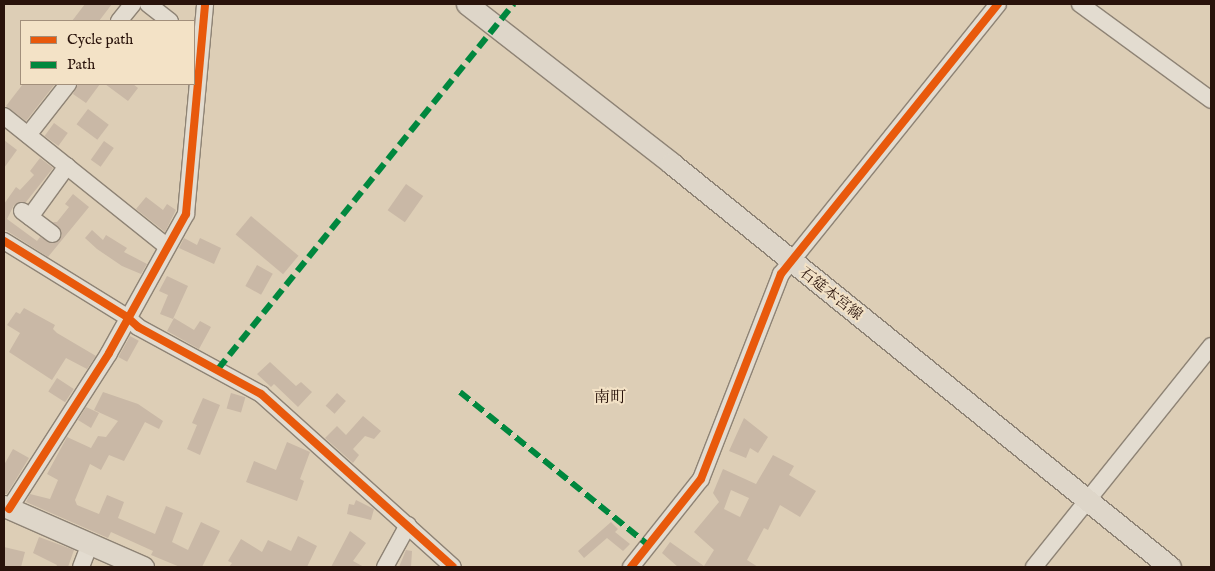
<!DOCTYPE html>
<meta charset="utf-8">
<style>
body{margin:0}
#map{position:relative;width:1215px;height:571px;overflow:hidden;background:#ddceb6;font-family:"IM FELL English","Noto Serif JP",serif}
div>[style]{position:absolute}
.building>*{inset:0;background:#c9b8a6;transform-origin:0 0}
.roads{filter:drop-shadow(1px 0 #8e8375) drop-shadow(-1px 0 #8e8375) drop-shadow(0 1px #8e8375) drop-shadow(0 -1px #8e8375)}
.minor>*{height:16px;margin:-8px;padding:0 8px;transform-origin:8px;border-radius:8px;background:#e3dcd0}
.major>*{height:21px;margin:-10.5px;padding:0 10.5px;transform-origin:10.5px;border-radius:10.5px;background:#ded6c9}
.quiet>*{height:6px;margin-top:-3px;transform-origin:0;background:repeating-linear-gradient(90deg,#00873e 0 12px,transparent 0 18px)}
.cycleway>*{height:8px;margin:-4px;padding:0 4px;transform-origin:4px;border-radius:4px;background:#e8590c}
span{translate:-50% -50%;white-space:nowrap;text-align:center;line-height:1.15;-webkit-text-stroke:4px #f3e2c6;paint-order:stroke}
.street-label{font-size:15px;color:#29130b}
.neighbourhood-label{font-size:16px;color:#29130b}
.frame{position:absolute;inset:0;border:5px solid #29130b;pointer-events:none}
.legend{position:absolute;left:20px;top:20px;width:175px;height:65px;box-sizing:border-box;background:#f3e2c6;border:1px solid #a28f7b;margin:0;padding:6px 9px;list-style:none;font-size:15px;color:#29130b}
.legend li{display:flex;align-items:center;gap:10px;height:25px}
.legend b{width:25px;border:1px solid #a28f7b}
</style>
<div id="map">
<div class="building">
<div style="clip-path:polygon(85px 4px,112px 4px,99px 21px,72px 21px)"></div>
<div style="clip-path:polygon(23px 84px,55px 84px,26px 121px,6px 106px)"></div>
<div style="clip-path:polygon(78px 84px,100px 84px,86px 103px,73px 94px)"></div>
<div style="clip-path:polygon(105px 84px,133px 84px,138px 88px,128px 101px)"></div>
<div style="left:88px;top:109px;width:26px;height:19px;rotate:37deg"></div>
<div style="left:54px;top:123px;width:17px;height:16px;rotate:36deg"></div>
<div style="clip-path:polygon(4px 140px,17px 150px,4px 168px)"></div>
<div style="left:104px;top:141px;width:12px;height:23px;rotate:35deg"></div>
<div style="clip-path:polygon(40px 158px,53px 168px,26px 202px,14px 205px,7px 219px,37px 241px,40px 237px,55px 243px,62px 235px,53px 222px,57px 222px,69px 207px,65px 204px,73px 194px,89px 207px,48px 257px,4px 229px,4px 204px,16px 187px,20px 190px,34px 175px,30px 171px)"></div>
<div style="left:406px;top:184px;width:21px;height:32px;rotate:35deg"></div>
<div style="clip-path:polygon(146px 197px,163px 210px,167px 204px,176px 210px,165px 232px,136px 209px)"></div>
<div style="left:251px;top:216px;width:62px;height:24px;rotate:40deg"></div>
<div style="clip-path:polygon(92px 230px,103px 240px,106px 235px,127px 248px,124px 252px,147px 264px,141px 274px,122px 266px,97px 249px,85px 238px)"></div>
<div style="clip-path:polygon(184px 238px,197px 245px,200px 238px,221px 248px,214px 264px,179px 248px)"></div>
<div style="left:257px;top:265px;width:18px;height:24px;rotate:29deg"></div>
<div style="clip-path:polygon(167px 276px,188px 286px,173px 319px,160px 314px,168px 295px,159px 291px)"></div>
<div style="clip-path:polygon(24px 308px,55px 325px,53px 329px,57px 333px,96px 356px,87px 369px,66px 358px,52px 380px,9px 352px,20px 333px,7px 325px,16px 312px,20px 314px)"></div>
<div style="clip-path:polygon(174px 318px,194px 330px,200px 321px,211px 327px,199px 349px,167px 331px)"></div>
<div style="left:130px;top:336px;width:10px;height:24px;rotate:29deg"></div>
<div style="clip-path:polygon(270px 362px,296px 386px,301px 382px,312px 392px,298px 407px,274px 384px,271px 387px,257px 374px)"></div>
<div style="left:57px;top:378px;width:20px;height:16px;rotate:33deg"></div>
<div style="clip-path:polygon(103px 392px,138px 404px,163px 421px,159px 429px,145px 422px,124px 461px,109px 455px,101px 470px,90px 464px,75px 500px,77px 505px,99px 514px,107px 495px,124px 502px,118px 518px,155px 534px,166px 506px,183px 513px,172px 542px,188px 550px,201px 522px,220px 531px,202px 567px,180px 567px,151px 555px,153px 551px,111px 532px,108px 538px,26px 502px,30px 494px,50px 499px,58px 480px,47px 474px,67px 437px,91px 448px,98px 436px,106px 437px,118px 421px,94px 410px)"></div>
<div style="left:231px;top:393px;width:15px;height:16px;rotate:16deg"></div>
<div style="left:337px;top:393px;width:12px;height:17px;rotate:42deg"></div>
<div style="clip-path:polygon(203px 398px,220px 405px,200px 455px,187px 449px,197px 425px,192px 423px)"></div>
<div style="clip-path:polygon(86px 407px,99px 413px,91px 428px,78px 420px)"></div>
<div style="clip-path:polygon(363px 416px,381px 431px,374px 439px,365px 436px,353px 449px,359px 455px,353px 463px,325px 438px,337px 426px,346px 435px)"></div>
<div style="clip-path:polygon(744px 418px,768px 437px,758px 453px,750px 448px,746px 458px,729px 451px)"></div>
<div style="clip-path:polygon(287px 442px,310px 452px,300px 479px,304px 481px,297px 501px,246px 482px,254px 461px,276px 470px)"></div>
<div style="clip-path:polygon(13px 449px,29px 458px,7px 494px,4px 494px,4px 465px)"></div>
<div style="clip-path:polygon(evenodd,773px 455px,794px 466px,789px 475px,816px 491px,800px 517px,780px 505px,768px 530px,764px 528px,747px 560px,758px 567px,678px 567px,662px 553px,670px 542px,704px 566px,714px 550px,694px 532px,719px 502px,713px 493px,723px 469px,756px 484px,773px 455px,731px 490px,749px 498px,740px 517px,724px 509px,731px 490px)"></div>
<div style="clip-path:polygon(356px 500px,374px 509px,371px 520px,347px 514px,349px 504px,354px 505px)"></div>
<div style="clip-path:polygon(611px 522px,618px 529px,615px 532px,630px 544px,623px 551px,607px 538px,584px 558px,578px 551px)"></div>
<div style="clip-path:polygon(350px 531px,366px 543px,353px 561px,364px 567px,331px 567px)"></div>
<div style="clip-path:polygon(298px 536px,317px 546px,307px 567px,229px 567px,232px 563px,228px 561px,241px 539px,262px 552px,268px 540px,291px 551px)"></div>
<div style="clip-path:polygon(39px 537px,74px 550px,68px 567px,56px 567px,57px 565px,33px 553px)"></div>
<div style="clip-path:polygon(4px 547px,25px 552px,21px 567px,4px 567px)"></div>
<div style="clip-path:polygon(406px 550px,412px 551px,411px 567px,399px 567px)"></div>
</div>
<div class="roads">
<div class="minor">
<div style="left:148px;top:4px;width:28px;rotate:38deg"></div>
<div style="left:1080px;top:4px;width:162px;rotate:36.2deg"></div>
<div style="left:119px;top:21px;width:22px;rotate:-51deg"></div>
<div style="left:4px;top:116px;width:208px;rotate:38.7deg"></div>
<div style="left:28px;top:135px;width:65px;rotate:-51.9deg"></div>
<div style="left:22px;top:211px;width:38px;rotate:37deg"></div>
<div style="left:30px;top:217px;width:63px;rotate:-54deg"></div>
<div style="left:4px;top:241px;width:145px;rotate:31.7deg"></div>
<div style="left:127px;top:317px;width:15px;rotate:42deg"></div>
<div style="left:138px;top:327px;width:140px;rotate:28.6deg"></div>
<div style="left:261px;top:394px;width:258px;rotate:42deg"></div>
<div style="left:9px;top:509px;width:185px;rotate:-57.3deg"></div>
<div style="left:109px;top:353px;width:159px;rotate:-61deg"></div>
<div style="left:186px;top:214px;width:211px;rotate:-84.8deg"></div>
<div style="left:81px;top:567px;width:25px;rotate:-69deg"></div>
<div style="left:385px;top:567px;width:48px;rotate:-61.3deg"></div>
<div style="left:631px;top:567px;width:112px;rotate:-51.5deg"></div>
<div style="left:701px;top:479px;width:220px;rotate:-68.7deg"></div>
<div style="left:781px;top:274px;width:346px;rotate:-51.2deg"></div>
<div style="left:1034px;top:567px;width:283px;rotate:-51.3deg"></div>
</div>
<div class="major">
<div style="left:467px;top:4px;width:259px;rotate:37.9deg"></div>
<div style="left:671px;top:163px;width:642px;rotate:38.99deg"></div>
<div style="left:4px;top:506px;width:152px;rotate:23.7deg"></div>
</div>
</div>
<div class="quiet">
<div style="left:218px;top:369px;width:470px;rotate:-51deg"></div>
<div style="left:460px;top:392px;width:242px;rotate:39.1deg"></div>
</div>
<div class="cycleway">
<div style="left:4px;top:241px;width:145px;rotate:31.7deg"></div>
<div style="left:127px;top:317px;width:15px;rotate:42deg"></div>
<div style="left:138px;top:327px;width:140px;rotate:28.6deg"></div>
<div style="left:261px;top:394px;width:258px;rotate:42deg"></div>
<div style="left:9px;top:509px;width:185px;rotate:-57.3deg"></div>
<div style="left:109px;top:353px;width:159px;rotate:-61deg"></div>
<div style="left:186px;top:214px;width:211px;rotate:-84.8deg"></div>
<div style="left:631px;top:567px;width:112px;rotate:-51.5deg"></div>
<div style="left:701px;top:479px;width:220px;rotate:-68.7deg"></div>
<div style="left:781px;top:274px;width:346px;rotate:-51.2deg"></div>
</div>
<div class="street-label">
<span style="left:831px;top:294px;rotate:38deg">石筵本宮線</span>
</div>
<div class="neighbourhood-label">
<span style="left:610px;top:398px">南町</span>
</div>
<div class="frame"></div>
<ul class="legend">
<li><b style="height:6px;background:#e8590c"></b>Cycle path</li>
<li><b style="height:6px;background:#00873e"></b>Path</li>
</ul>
</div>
